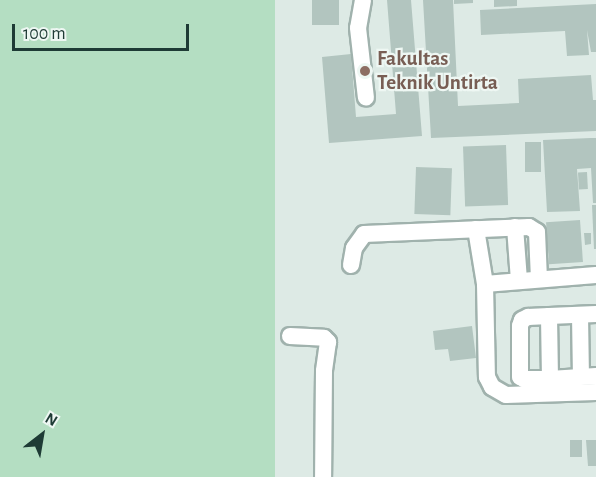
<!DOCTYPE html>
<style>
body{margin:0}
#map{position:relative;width:596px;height:477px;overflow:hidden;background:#ddeae5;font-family:"Alegreya Sans",sans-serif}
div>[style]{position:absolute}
.green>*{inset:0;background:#b4dec2;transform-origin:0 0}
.building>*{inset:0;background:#b2c5bf;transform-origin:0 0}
.roads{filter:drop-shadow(2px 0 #a0b2ad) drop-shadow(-2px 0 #a0b2ad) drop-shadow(0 2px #a0b2ad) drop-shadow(0 -2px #a0b2ad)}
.minor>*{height:16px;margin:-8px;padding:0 8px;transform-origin:8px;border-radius:8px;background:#fff}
.dots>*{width:16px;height:16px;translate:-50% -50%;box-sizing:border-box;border:3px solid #eef7f3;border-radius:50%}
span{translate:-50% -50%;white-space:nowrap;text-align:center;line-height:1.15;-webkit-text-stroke:4.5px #eef7f3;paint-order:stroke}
.education-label{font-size:21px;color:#785e54;font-weight:700}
.left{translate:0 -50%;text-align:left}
.north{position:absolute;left:12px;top:405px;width:60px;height:60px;-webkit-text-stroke:4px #eef7f3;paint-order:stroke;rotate:31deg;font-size:16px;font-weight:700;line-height:24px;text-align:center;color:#1e3b35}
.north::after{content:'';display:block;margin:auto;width:21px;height:27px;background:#1e3b35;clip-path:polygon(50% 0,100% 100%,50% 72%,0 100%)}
.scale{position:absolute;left:12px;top:24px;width:177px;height:27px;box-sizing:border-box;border:3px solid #1e3b35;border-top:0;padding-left:8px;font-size:18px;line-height:21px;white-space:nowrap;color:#1e3b35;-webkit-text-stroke:4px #eef7f3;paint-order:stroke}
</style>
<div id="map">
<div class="green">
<div style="left:0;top:0;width:275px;height:477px"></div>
</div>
<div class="building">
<div style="left:312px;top:0;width:27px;height:25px"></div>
<div style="clip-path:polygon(387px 0,411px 0,422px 136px,329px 143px,322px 57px,351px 54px,356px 117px,396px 114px)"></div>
<div style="clip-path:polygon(423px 0,453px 0,458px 106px,519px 103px,518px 79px,591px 75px,593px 100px,596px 100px,596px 131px,431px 138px)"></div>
<div style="clip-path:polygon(454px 0,473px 0,473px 3px,454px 4px)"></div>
<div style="clip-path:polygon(494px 0,517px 0,517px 6px,494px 7px)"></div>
<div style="clip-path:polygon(596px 4px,596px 52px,591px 52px,587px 30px,589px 55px,567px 56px,565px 31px,481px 35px,480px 10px)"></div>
<div style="clip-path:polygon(591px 138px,596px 138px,596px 203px,593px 203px,591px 168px,577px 169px,580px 211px,547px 212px,543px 140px)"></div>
<div style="left:525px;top:142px;width:16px;height:30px"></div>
<div style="left:506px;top:145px;width:60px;height:43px;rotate:88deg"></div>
<div style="left:416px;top:167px;width:36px;height:47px;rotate:2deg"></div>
<div style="left:587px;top:172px;width:17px;height:9px;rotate:87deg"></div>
<div style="clip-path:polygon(592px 205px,596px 205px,596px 249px,594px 249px)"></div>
<div style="left:580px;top:220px;width:42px;height:34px;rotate:86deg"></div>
<div style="clip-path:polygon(584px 233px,591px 233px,591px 244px,585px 245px)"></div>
<div style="clip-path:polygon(472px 326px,476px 358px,450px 361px,448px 349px,435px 350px,433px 331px)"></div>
<div style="left:570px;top:440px;width:12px;height:17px"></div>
<div style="clip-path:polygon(586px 440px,596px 440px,596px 466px,588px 466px)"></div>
</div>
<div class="roads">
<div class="minor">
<div style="left:363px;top:0;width:28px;rotate:100deg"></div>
<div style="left:358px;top:28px;width:70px;rotate:83.5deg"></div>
<div style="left:515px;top:227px;width:53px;rotate:85.7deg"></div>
<div style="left:476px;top:229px;width:56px;rotate:80.7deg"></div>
<div style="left:485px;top:284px;width:93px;rotate:88.8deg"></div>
<div style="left:487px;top:377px;width:11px;rotate:63deg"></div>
<div style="left:492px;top:387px;width:16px;rotate:30deg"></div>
<div style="left:506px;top:395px;width:90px;rotate:-1.9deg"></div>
<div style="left:351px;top:265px;width:17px;rotate:-80deg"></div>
<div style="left:354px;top:248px;width:17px;rotate:-54deg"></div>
<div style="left:364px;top:234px;width:165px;rotate:-2.4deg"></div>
<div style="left:529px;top:227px;width:9px;rotate:32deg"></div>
<div style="left:537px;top:232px;width:47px;rotate:87.6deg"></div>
<div style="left:485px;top:284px;width:111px;rotate:-4.6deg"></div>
<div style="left:580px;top:315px;width:61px;rotate:89.1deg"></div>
<div style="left:549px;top:316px;width:63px;rotate:89.1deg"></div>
<div style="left:550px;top:379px;width:26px;rotate:180deg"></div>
<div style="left:524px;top:379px;width:4px;rotate:-153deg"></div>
<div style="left:520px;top:377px;width:51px;rotate:-90deg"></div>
<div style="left:520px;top:326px;width:6px;rotate:-72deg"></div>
<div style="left:522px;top:320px;width:7px;rotate:-27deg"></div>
<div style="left:528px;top:317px;width:21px;rotate:-3deg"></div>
<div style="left:549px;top:316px;width:47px;rotate:-2.4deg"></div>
<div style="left:290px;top:336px;width:34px;rotate:3deg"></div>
<div style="left:324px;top:338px;width:6px;rotate:45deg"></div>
<div style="left:328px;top:342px;width:29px;rotate:98deg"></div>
<div style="left:324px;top:371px;width:106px;rotate:90.5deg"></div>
<div style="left:551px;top:389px;width:10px;rotate:-96deg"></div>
<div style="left:550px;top:379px;width:46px;rotate:-3.7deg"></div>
</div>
</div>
<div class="dots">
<div style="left:365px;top:71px;background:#8d6e63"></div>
</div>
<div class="education-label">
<span class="left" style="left:377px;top:71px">Fakultas<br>Teknik Untirta</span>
</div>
<div class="north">N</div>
<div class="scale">100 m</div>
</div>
